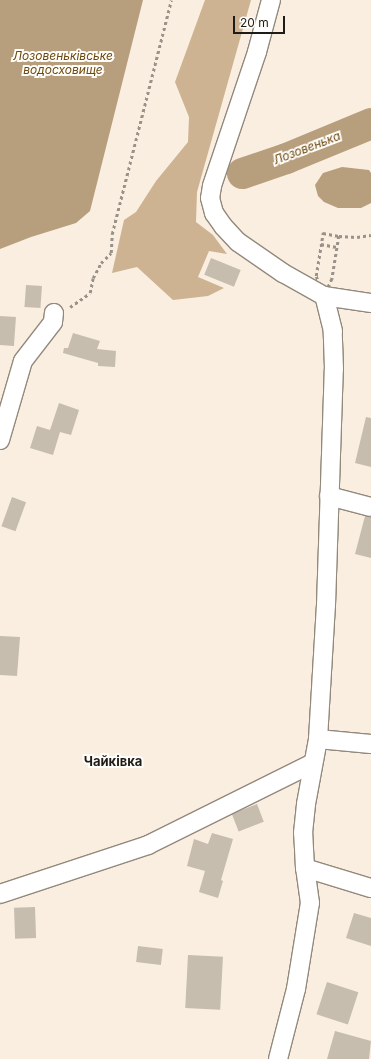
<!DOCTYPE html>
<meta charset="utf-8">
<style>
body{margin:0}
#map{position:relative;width:371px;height:1059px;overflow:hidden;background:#f9eee0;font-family:Inter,sans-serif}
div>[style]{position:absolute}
.forest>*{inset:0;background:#cdb391}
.water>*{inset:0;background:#b79e7c}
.river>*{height:31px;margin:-15.5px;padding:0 15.5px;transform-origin:15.5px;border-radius:15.5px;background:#b79e7c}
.building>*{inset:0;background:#c7bdaf;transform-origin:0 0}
.path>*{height:2.5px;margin-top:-1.25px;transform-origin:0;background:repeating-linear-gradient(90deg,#9a9288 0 3px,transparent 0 6px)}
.roads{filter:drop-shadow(1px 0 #92897c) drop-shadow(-1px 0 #92897c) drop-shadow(0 1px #92897c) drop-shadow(0 -1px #92897c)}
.minor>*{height:18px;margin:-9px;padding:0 9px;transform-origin:9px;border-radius:9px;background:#fff}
span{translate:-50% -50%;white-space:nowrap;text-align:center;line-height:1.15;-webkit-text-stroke:4px #fffdfa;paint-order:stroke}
.water-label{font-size:12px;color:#6c490e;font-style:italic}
.quarter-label{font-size:13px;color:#1f1c17;font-weight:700}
.scale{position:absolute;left:233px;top:16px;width:52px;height:18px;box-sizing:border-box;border:2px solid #1f1c17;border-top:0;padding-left:5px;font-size:12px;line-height:14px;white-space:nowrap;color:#1f1c17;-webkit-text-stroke:3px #fffdfa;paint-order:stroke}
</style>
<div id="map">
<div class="forest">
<div style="clip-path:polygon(205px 0,251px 0,197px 192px,196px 222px,213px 235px,227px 254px,209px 251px,198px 277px,224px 288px,208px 296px,173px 300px,137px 267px,112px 273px,124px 220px,136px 212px,156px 181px,188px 142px,189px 117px,175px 82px)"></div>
</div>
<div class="water">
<div style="clip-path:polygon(0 0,143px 0,90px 211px,76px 223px,31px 237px,0 249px)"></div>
<div style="clip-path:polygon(342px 167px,369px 170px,371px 173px,371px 203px,361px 208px,338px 208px,324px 202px,318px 196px,315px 185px,323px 173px)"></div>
</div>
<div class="river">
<div style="left:242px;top:173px;width:46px;rotate:-18.8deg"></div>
<div style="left:286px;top:158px;width:92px;rotate:-22.4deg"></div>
</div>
<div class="building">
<div style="left:211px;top:258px;width:32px;height:18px;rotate:22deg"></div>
<div style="left:26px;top:285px;width:16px;height:22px;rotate:4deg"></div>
<div style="left:0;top:316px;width:16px;height:29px;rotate:4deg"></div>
<div style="clip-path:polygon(73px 333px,100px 341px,97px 349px,116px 351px,115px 367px,98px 366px,98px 363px,63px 353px,64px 348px,68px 348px)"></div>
<div style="clip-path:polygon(59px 403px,79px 410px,71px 435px,60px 432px,53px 455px,30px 448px,37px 426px,50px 430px)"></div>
<div style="clip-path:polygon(366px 417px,371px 418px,371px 467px,355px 463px)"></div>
<div style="left:12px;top:497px;width:15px;height:31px;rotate:20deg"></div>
<div style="clip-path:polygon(365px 516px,371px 517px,371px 558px,355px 554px)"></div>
<div style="clip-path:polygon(0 636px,20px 637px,17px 676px,0 675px)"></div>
<div style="left:257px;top:804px;width:19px;height:27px;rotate:69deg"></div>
<div style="clip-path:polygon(212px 833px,233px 839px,221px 880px,223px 881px,218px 898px,199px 892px,205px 871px,187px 866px,194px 839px,208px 844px)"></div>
<div style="left:35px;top:907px;width:31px;height:21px;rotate:88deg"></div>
<div style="clip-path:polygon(354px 913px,371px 918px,371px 946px,346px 938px)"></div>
<div style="left:138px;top:946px;width:25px;height:16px;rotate:7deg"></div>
<div style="left:188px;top:955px;width:35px;height:53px;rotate:3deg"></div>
<div style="left:327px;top:982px;width:33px;height:34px;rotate:18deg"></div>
<div style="clip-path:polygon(335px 1031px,371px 1041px,369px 1059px,327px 1059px)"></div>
</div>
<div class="path">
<div style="left:323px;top:233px;width:16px;rotate:11deg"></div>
<div style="left:339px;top:236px;width:44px;rotate:99.2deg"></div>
<div style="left:332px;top:279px;width:19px;rotate:115deg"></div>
<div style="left:324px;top:296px;width:22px;rotate:-112deg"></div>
<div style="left:316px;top:276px;width:44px;rotate:-80.8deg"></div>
<div style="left:339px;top:236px;width:18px;rotate:3deg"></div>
<div style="left:357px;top:237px;width:14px;rotate:-8deg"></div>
<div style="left:321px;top:244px;width:16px;rotate:11deg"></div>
<div style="left:70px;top:307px;width:24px;rotate:-35deg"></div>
<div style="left:90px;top:293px;width:15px;rotate:-79deg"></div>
<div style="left:93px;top:278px;width:17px;rotate:-62deg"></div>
<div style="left:101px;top:263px;width:14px;rotate:-45deg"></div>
<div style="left:111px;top:253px;width:19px;rotate:-87deg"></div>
<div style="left:112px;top:234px;width:241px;rotate:-75.8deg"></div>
</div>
<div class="roads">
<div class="minor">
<div style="left:271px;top:0;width:54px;rotate:105.1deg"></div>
<div style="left:257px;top:52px;width:141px;rotate:108.6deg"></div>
<div style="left:212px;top:186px;width:12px;rotate:99deg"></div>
<div style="left:210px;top:198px;width:16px;rotate:75deg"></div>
<div style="left:214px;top:213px;width:16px;rotate:55deg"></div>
<div style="left:223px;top:226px;width:22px;rotate:47deg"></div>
<div style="left:238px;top:242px;width:55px;rotate:34.6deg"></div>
<div style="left:283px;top:273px;width:47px;rotate:29.3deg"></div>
<div style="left:324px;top:296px;width:48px;rotate:8.5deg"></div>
<div style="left:0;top:440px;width:82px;rotate:-73.8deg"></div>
<div style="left:23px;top:361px;width:49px;rotate:-52.4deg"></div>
<div style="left:53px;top:322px;width:9px;rotate:-84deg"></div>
<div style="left:329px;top:496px;width:43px;rotate:14.7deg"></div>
<div style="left:318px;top:739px;width:53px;rotate:5.4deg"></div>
<div style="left:305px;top:868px;width:69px;rotate:16.9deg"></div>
<div style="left:0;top:894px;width:156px;rotate:-18.3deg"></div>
<div style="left:148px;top:845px;width:184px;rotate:-26.4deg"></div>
<div style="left:278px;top:1059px;width:72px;rotate:-75.6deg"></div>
<div style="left:296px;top:989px;width:87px;rotate:-80.8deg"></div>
<div style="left:310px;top:903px;width:35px;rotate:-98deg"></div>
<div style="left:305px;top:868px;width:35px;rotate:-93deg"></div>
<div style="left:303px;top:833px;width:29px;rotate:-84deg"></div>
<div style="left:306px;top:804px;width:66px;rotate:-79.5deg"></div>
<div style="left:318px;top:739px;width:134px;rotate:-86.6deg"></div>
<div style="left:326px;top:605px;width:236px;rotate:-88.1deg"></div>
<div style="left:334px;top:369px;width:38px;rotate:-92deg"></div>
<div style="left:333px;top:331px;width:36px;rotate:-104deg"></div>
</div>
</div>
<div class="water-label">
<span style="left:63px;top:63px">Лозовеньківське<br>водосховище</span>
<span style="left:307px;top:148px;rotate:-21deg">Лозовенька</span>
</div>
<div class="quarter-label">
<span style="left:113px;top:761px">Чайківка</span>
</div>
<div class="scale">20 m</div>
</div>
